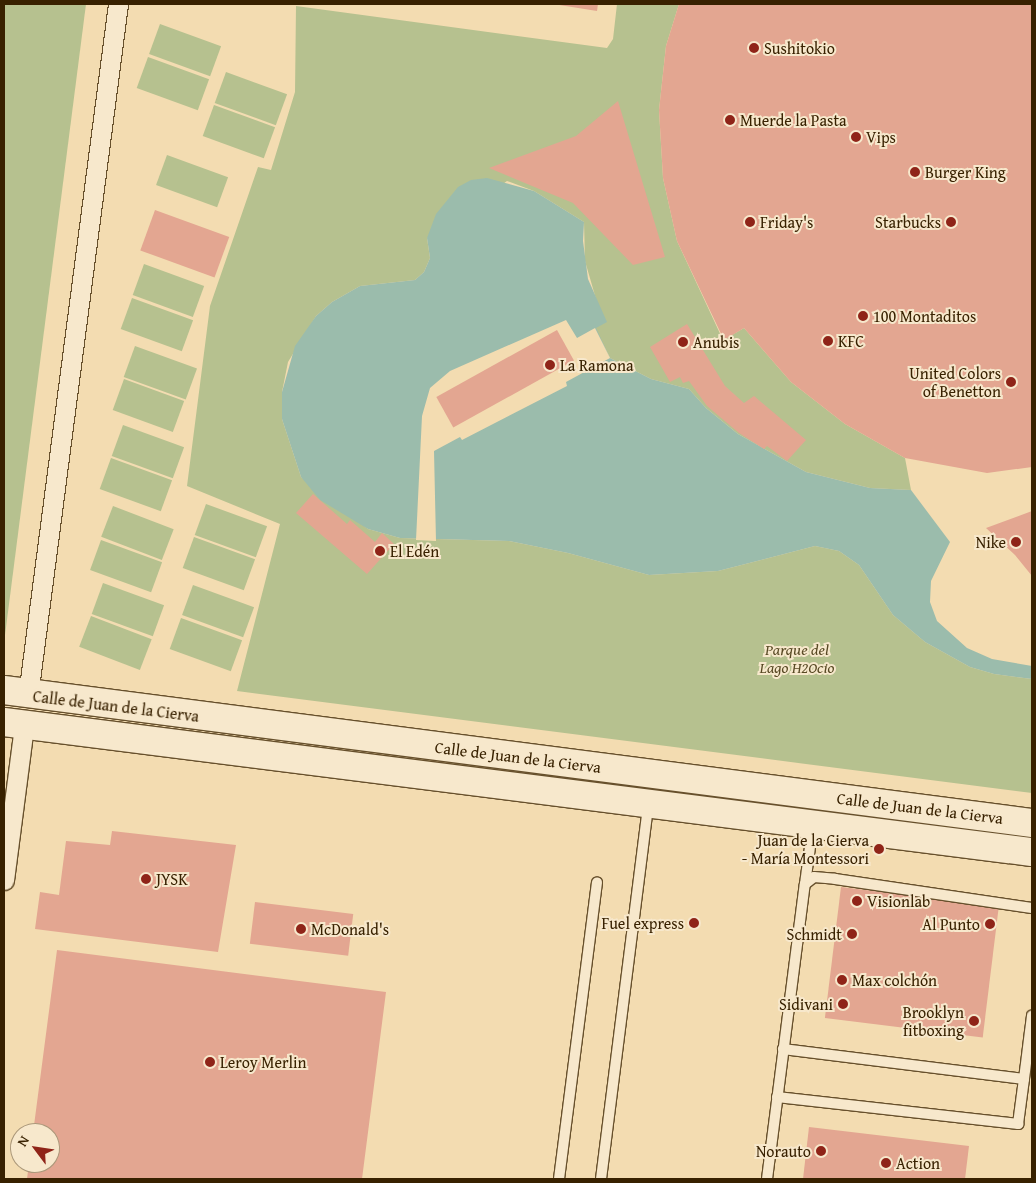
<!DOCTYPE html>
<meta charset="utf-8">
<style>
body{margin:0}
#map{position:relative;width:1036px;height:1183px;overflow:hidden;background:#f3dcb1;font-family:"Gentium Book Plus",serif}
div>[style]{position:absolute}
.green>*{inset:0;background:#b6c18f;transform-origin:0 0}
.water>*{inset:0;background:#9bbcac}
.pier>*{inset:0;background:#f3dcb1}
.building>*{inset:0;background:#e3a691;transform-origin:0 0}
.roads{filter:drop-shadow(1px 0 #67502c) drop-shadow(-1px 0 #67502c) drop-shadow(0 1px #67502c) drop-shadow(0 -1px #67502c)}
.lane>*{height:10px;margin:-5px;padding:0 5px;transform-origin:5px;border-radius:5px;background:#f7e8cc}
.street>*{height:19px;margin:-9.5px;padding:0 9.5px;transform-origin:9.5px;border-radius:9.5px;background:#f7e8cc}
.secondary>*{height:28px;margin:-14px;padding:0 14px;transform-origin:14px;border-radius:14px;background:#f7e8cc}
.dots>*{width:14px;height:14px;translate:-50% -50%;box-sizing:border-box;border:2px solid #f7e8cc;border-radius:50%}
span{translate:-50% -50%;white-space:nowrap;text-align:center;line-height:1.15;-webkit-text-stroke:4px #f7e8cc;paint-order:stroke}
.poi-label{font-size:16px;color:#382100}
.left{translate:0 -50%;text-align:left}
.right{translate:-100% -50%;text-align:right}
.park-label{font-size:16px;color:#584924;font-style:italic}
.street-label{font-size:16px;color:#382100}
.frame{position:absolute;inset:0;border:5px solid #382100;pointer-events:none}
.north{position:absolute;left:10px;top:1123px;width:50px;height:50px;box-sizing:border-box;background:#f7e8cc;border:1px solid #ab987a;border-radius:50%;rotate:301deg;font-size:14px;font-weight:700;line-height:20px;text-align:center;color:#382100}
.north::after{content:'';display:block;margin:auto;width:18px;height:22px;background:#8f2418;clip-path:polygon(50% 0,100% 100%,50% 72%,0 100%)}
</style>
<div id="map">
<div class="green">
<div style="clip-path:polygon(4px 4px,86px 4px,4px 643px)"></div>
<div style="clip-path:polygon(617px 4px,679px 4px,666px 46px,659px 110px,663px 178px,677px 241px,723px 340px,744px 328px,791px 382px,845px 424px,905px 458px,911px 490px,870px 488px,806px 472px,738px 434px,706px 408px,689px 389px,651px 379px,610px 358px,595px 328px,596px 299px,585px 261px,584px 222px,534px 191px,507px 181px,427px 238px,430px 258px,424px 272px,415px 280px,360px 286px,332px 302px,316px 316px,288px 362px,282px 392px,282px 419px,301px 477px,368px 529px,400px 538px,509px 541px,568px 553px,649px 575px,718px 571px,815px 546px,839px 551px,859px 565px,893px 615px,925px 642px,970px 667px,994px 674px,1032px 679px,1032px 793px,237px 691px,280px 524px,187px 486px,210px 306px,258px 167px,271px 170px,295px 92px,296px 6px,607px 48px,613px 39px)"></div>
<div style="left:160px;top:24px;width:65px;height:32px;rotate:20deg"></div>
<div style="left:148px;top:57px;width:65px;height:33px;rotate:20deg"></div>
<div style="left:226px;top:72px;width:65px;height:33px;rotate:20deg"></div>
<div style="left:214px;top:105px;width:65px;height:33px;rotate:20deg"></div>
<div style="left:167px;top:155px;width:65px;height:32px;rotate:20deg"></div>
<div style="left:144px;top:264px;width:64px;height:33px;rotate:20deg"></div>
<div style="left:132px;top:298px;width:65px;height:33px;rotate:20deg"></div>
<div style="left:135px;top:346px;width:66px;height:33px;rotate:20deg"></div>
<div style="left:124px;top:379px;width:64px;height:33px;rotate:20deg"></div>
<div style="left:123px;top:425px;width:65px;height:33px;rotate:20deg"></div>
<div style="left:111px;top:458px;width:65px;height:33px;rotate:20deg"></div>
<div style="left:206px;top:504px;width:65px;height:33px;rotate:20deg"></div>
<div style="left:113px;top:506px;width:65px;height:33px;rotate:21deg"></div>
<div style="left:194px;top:537px;width:65px;height:33px;rotate:20deg"></div>
<div style="left:101px;top:540px;width:65px;height:32px;rotate:20deg"></div>
<div style="left:103px;top:583px;width:65px;height:33px;rotate:20deg"></div>
<div style="left:193px;top:585px;width:65px;height:32px;rotate:20deg"></div>
<div style="left:91px;top:616px;width:65px;height:33px;rotate:21deg"></div>
<div style="left:181px;top:618px;width:65px;height:33px;rotate:20deg"></div>
</div>
<div class="water">
<div style="clip-path:polygon(487px 178px,534px 191px,584px 222px,583px 241px,588px 279px,607px 322px,596px 328px,610px 358px,651px 379px,689px 389px,706px 408px,738px 434px,806px 472px,870px 488px,911px 490px,950px 542px,931px 581px,930px 602px,937px 621px,967px 648px,992px 659px,1032px 666px,1032px 679px,994px 674px,970px 667px,925px 642px,893px 615px,859px 565px,839px 551px,815px 546px,718px 571px,649px 575px,568px 553px,509px 541px,400px 538px,368px 529px,320px 500px,301px 477px,282px 419px,282px 392px,295px 346px,316px 316px,332px 302px,360px 286px,415px 280px,424px 272px,430px 258px,427px 238px,436px 214px,458px 187px,471px 180px)"></div>
</div>
<div class="pier">
<div style="clip-path:polygon(566px 320px,577px 338px,595px 328px,610px 358px,566px 382px,567px 386px,462px 440px,460px 437px,434px 451px,436px 541px,416px 540px,422px 416px,430px 388px,450px 371px)"></div>
</div>
<div class="building">
<div style="clip-path:polygon(553px 4px,598px 4px,597px 11px)"></div>
<div style="clip-path:polygon(679px 4px,1032px 4px,1032px 467px,987px 473px,905px 458px,845px 424px,791px 382px,744px 328px,724px 340px,677px 241px,663px 178px,659px 110px,666px 46px)"></div>
<div style="clip-path:polygon(618px 101px,665px 257px,633px 265px,573px 203px,489px 168px,576px 136px)"></div>
<div style="left:155px;top:210px;width:79px;height:43px;rotate:20deg"></div>
<div style="clip-path:polygon(687px 324px,725px 386px,744px 403px,754px 396px,806px 440px,787px 461px,767px 446px,764px 449px,739px 433px,707px 406px,689px 381px,683px 383px,680px 377px,670px 382px,650px 347px)"></div>
<div style="left:557px;top:330px;width:35px;height:138px;rotate:61deg"></div>
<div style="clip-path:polygon(313px 494px,347px 524px,350px 520px,375px 542px,382px 533px,394px 544px,367px 574px,296px 513px)"></div>
<div style="clip-path:polygon(1032px 511px,1032px 576px,1015px 555px,986px 528px)"></div>
<div style="clip-path:polygon(112px 831px,236px 845px,218px 952px,35px 929px,40px 892px,59px 895px,66px 841px,110px 845px)"></div>
<div style="left:841px;top:887px;width:159px;height:132px;rotate:7deg"></div>
<div style="left:255px;top:902px;width:99px;height:42px;rotate:7deg"></div>
<div style="clip-path:polygon(57px 950px,386px 992px,362px 1179px,27px 1179px,29px 1163px,50px 1163px,50px 1133px,33px 1133px)"></div>
<div style="clip-path:polygon(809px 1127px,969px 1146px,965px 1179px,803px 1179px)"></div>
</div>
<div class="roads">
<div class="lane">
<div style="left:805px;top:884px;width:60px;rotate:-82.3deg"></div>
<div style="left:1024px;top:1079px;width:64px;rotate:-82.8deg"></div>
<div style="left:777px;top:1097px;width:243px;rotate:6.4deg"></div>
<div style="left:1018px;top:1124px;width:45px;rotate:-82.4deg"></div>
<div style="left:1024px;top:1079px;width:243px;rotate:-172.9deg"></div>
<div style="left:559px;top:1179px;width:299px;rotate:-82.7deg"></div>
<div style="left:601px;top:1179px;width:377px;rotate:-82.8deg"></div>
<div style="left:767px;top:1179px;width:297px;rotate:-82.7deg"></div>
<div style="left:805px;top:884px;width:11px;rotate:-38deg"></div>
<div style="left:814px;top:877px;width:21px;rotate:5deg"></div>
<div style="left:835px;top:879px;width:199px;rotate:8.4deg"></div>
</div>
<div class="street">
<div style="left:28px;top:695px;width:697px;rotate:-82.58deg"></div>
<div style="left:4px;top:880px;width:156px;rotate:-82.6deg"></div>
</div>
<div class="secondary">
<div style="left:4px;top:690px;width:1037px;rotate:7.37deg"></div>
<div style="left:4px;top:722px;width:1036px;rotate:7.21deg"></div>
</div>
</div>
<div class="dots">
<div style="left:754px;top:48px;background:#8f2418"></div>
<div style="left:730px;top:120px;background:#8f2418"></div>
<div style="left:856px;top:137px;background:#8f2418"></div>
<div style="left:915px;top:172px;background:#8f2418"></div>
<div style="left:750px;top:222px;background:#8f2418"></div>
<div style="left:951px;top:222px;background:#8f2418"></div>
<div style="left:863px;top:316px;background:#8f2418"></div>
<div style="left:828px;top:341px;background:#8f2418"></div>
<div style="left:683px;top:342px;background:#8f2418"></div>
<div style="left:550px;top:365px;background:#8f2418"></div>
<div style="left:1011px;top:382px;background:#8f2418"></div>
<div style="left:1016px;top:542px;background:#8f2418"></div>
<div style="left:380px;top:551px;background:#8f2418"></div>
<div style="left:879px;top:849px;background:#8f2418"></div>
<div style="left:146px;top:879px;background:#8f2418"></div>
<div style="left:857px;top:901px;background:#8f2418"></div>
<div style="left:694px;top:923px;background:#8f2418"></div>
<div style="left:990px;top:924px;background:#8f2418"></div>
<div style="left:301px;top:929px;background:#8f2418"></div>
<div style="left:852px;top:934px;background:#8f2418"></div>
<div style="left:842px;top:980px;background:#8f2418"></div>
<div style="left:843px;top:1004px;background:#8f2418"></div>
<div style="left:974px;top:1021px;background:#8f2418"></div>
<div style="left:210px;top:1062px;background:#8f2418"></div>
<div style="left:821px;top:1151px;background:#8f2418"></div>
<div style="left:886px;top:1163px;background:#8f2418"></div>
</div>
<div class="poi-label">
<span class="left" style="left:764px;top:48px">Sushitokio</span>
<span class="left" style="left:740px;top:120px">Muerde la Pasta</span>
<span class="left" style="left:866px;top:137px">Vips</span>
<span class="left" style="left:925px;top:172px">Burger King</span>
<span class="left" style="left:760px;top:222px">Friday's</span>
<span class="right" style="left:941px;top:222px">Starbucks</span>
<span class="left" style="left:873px;top:316px">100 Montaditos</span>
<span class="left" style="left:838px;top:341px">KFC</span>
<span class="left" style="left:693px;top:342px">Anubis</span>
<span class="left" style="left:560px;top:365px">La Ramona</span>
<span class="right" style="left:1001px;top:382px">United Colors<br>of Benetton</span>
<span class="right" style="left:1006px;top:542px">Nike</span>
<span class="left" style="left:390px;top:551px">El Edén</span>
<span class="right" style="left:869px;top:849px">Juan de la Cierva<br>- María Montessori</span>
<span class="left" style="left:156px;top:879px">JYSK</span>
<span class="left" style="left:867px;top:901px">Visionlab</span>
<span class="right" style="left:684px;top:923px">Fuel express</span>
<span class="right" style="left:980px;top:924px">Al Punto</span>
<span class="left" style="left:311px;top:929px">McDonald's</span>
<span class="right" style="left:842px;top:934px">Schmidt</span>
<span class="left" style="left:852px;top:980px">Max colchón</span>
<span class="right" style="left:833px;top:1004px">Sidivani</span>
<span class="right" style="left:964px;top:1021px">Brooklyn<br>fitboxing</span>
<span class="left" style="left:220px;top:1062px">Leroy Merlin</span>
<span class="right" style="left:811px;top:1151px">Norauto</span>
<span class="left" style="left:896px;top:1163px">Action</span>
</div>
<div class="park-label">
<span style="left:797px;top:658px">Parque del<br>Lago H2Ocio</span>
</div>
<div class="street-label">
<span style="left:116px;top:706px;rotate:7deg">Calle de Juan de la Cierva</span>
<span style="left:518px;top:757px;rotate:7deg">Calle de Juan de la Cierva</span>
<span style="left:920px;top:808px;rotate:7deg">Calle de Juan de la Cierva</span>
</div>
<div class="frame"></div>
<div class="north">N</div>
</div>
